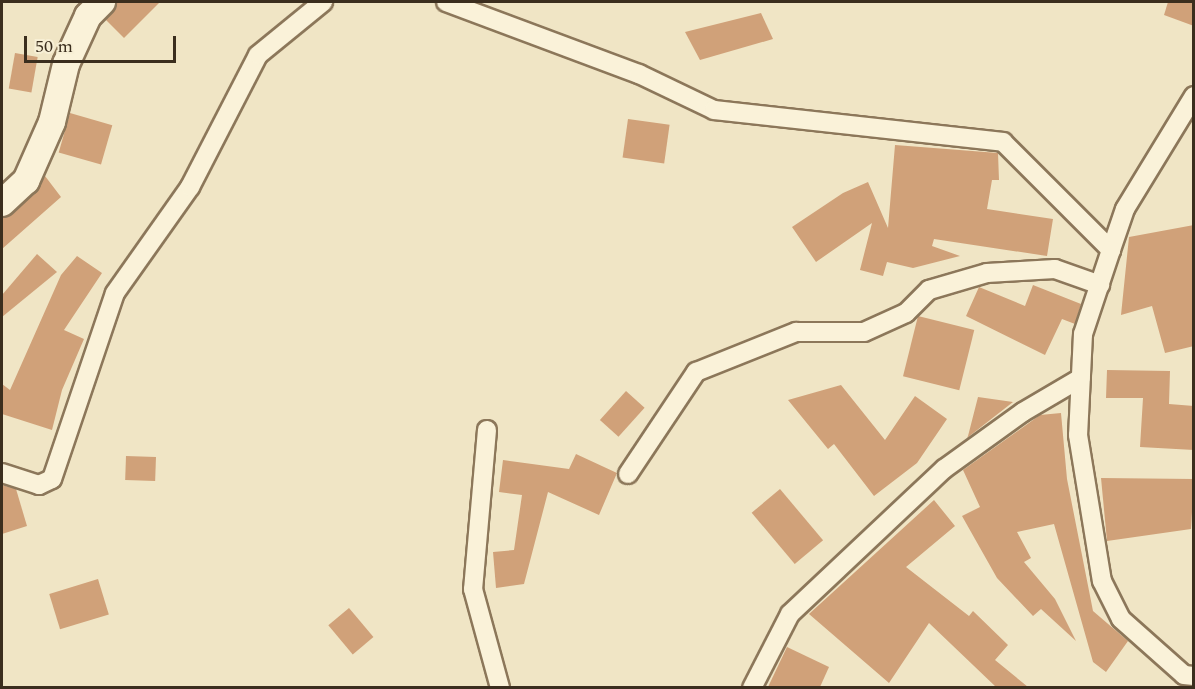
<!DOCTYPE html>
<style>
body{margin:0}
#map{position:relative;width:1195px;height:689px;overflow:hidden;background:#f0e5c5;font-family:Spectral,serif}
div>[style]{position:absolute}
.building>*{inset:0;background:#d0a179;transform-origin:0 0}
.roads{filter:drop-shadow(2px 0 #8c775a) drop-shadow(-2px 0 #8c775a) drop-shadow(0 2px #8c775a) drop-shadow(0 -2px #8c775a)}
.street>*{height:18px;margin:-9px;padding:0 9px;transform-origin:9px;border-radius:9px;background:#faf2d9}
.secondary>*{height:26px;margin:-13px;padding:0 13px;transform-origin:13px;border-radius:13px;background:#faf2d9}
span{translate:-50% -50%;white-space:nowrap;text-align:center;line-height:1.15;-webkit-text-stroke:5px #f7efd5;paint-order:stroke}
.frame{position:absolute;inset:0;border:3px solid #3b2e1e;pointer-events:none}
.scale{position:absolute;left:24px;top:36px;width:152px;height:27px;box-sizing:border-box;border:3px solid #3b2e1e;border-top:0;padding-left:8px;font-size:18px;line-height:21px;white-space:nowrap;color:#3b2e1e;-webkit-text-stroke:4px #f7efd5;paint-order:stroke}
</style>
<div id="map">
<div class="building">
<div style="clip-path:polygon(117px 2px,160px 2px,124px 38px,106px 20px)"></div>
<div style="clip-path:polygon(1168px 2px,1194px 2px,1194px 26px,1164px 15px)"></div>
<div style="clip-path:polygon(761px 13px,773px 39px,700px 60px,685px 32px)"></div>
<div style="left:15px;top:53px;width:23px;height:36px;rotate:10deg"></div>
<div style="left:70px;top:113px;width:44px;height:41px;rotate:16deg"></div>
<div style="left:628px;top:119px;width:42px;height:39px;rotate:8deg"></div>
<div style="clip-path:polygon(895px 145px,998px 153px,999px 180px,992px 180px,987px 209px,1053px 219px,1047px 256px,934px 239px,932px 246px,960px 256px,913px 268px,887px 262px,883px 276px,860px 270px,872px 223px,816px 262px,792px 227px,843px 193px,868px 182px,888px 228px)"></div>
<div style="clip-path:polygon(45px 176px,61px 197px,2px 249px,2px 218px,36px 192px)"></div>
<div style="clip-path:polygon(1194px 225px,1194px 346px,1165px 353px,1152px 306px,1121px 315px,1129px 237px)"></div>
<div style="clip-path:polygon(37px 254px,57px 272px,2px 317px,2px 295px)"></div>
<div style="clip-path:polygon(77px 256px,102px 273px,64px 330px,84px 339px,62px 390px,52px 430px,2px 414px,2px 384px,10px 390px,61px 275px)"></div>
<div style="clip-path:polygon(1033px 285px,1081px 304px,1075px 324px,1062px 319px,1045px 355px,966px 316px,979px 287px,1025px 306px)"></div>
<div style="left:918px;top:316px;width:58px;height:62px;rotate:14deg"></div>
<div style="clip-path:polygon(1107px 370px,1170px 371px,1169px 404px,1194px 406px,1194px 450px,1140px 447px,1143px 398px,1106px 398px)"></div>
<div style="clip-path:polygon(841px 385px,885px 440px,915px 396px,947px 419px,917px 463px,874px 496px,834px 444px,828px 449px,788px 400px)"></div>
<div style="left:626px;top:391px;width:25px;height:39px;rotate:42deg"></div>
<div style="clip-path:polygon(978px 397px,1013px 402px,967px 438px,968px 436px)"></div>
<div style="clip-path:polygon(1061px 413px,1067px 479px,1093px 611px,1128px 641px,1106px 672px,1093px 662px,1054px 524px,1017px 532px,1031px 558px,1024px 562px,1055px 599px,1076px 641px,1041px 609px,1033px 616px,997px 578px,962px 516px,980px 507px,963px 470px,1040px 415px)"></div>
<div style="clip-path:polygon(576px 454px,617px 473px,599px 515px,548px 492px,524px 584px,496px 588px,493px 552px,514px 550px,522px 495px,499px 492px,503px 460px,569px 469px)"></div>
<div style="left:126px;top:456px;width:30px;height:24px;rotate:2deg"></div>
<div style="clip-path:polygon(1101px 478px,1194px 479px,1191px 529px,1107px 541px)"></div>
<div style="clip-path:polygon(2px 485px,16px 489px,27px 526px,2px 534px)"></div>
<div style="left:780px;top:489px;width:67px;height:37px;rotate:50deg"></div>
<div style="clip-path:polygon(934px 500px,955px 526px,906px 567px,969px 616px,973px 611px,1008px 645px,995px 660px,1028px 687px,996px 687px,929px 623px,889px 683px,809px 614px)"></div>
<div style="left:98px;top:579px;width:37px;height:51px;rotate:73deg"></div>
<div style="left:349px;top:608px;width:38px;height:27px;rotate:50deg"></div>
<div style="clip-path:polygon(787px 647px,829px 667px,820px 687px,768px 687px)"></div>
</div>
<div class="roads">
<div class="street">
<div style="left:446px;top:2px;width:206px;rotate:20.5deg"></div>
<div style="left:639px;top:74px;width:83px;rotate:25.6deg"></div>
<div style="left:714px;top:110px;width:291px;rotate:6.3deg"></div>
<div style="left:1003px;top:142px;width:153px;rotate:45deg"></div>
<div style="left:1194px;top:96px;width:132px;rotate:121.4deg"></div>
<div style="left:1125px;top:209px;width:43px;rotate:108.9deg"></div>
<div style="left:1111px;top:250px;width:89px;rotate:108.4deg"></div>
<div style="left:1083px;top:334px;width:101px;rotate:92.8deg"></div>
<div style="left:1078px;top:435px;width:148px;rotate:80.7deg"></div>
<div style="left:1102px;top:581px;width:42px;rotate:63.4deg"></div>
<div style="left:1121px;top:619px;width:84px;rotate:41.6deg"></div>
<div style="left:1184px;top:675px;width:10px;rotate:6deg"></div>
<div style="left:487px;top:430px;width:160px;rotate:95deg"></div>
<div style="left:473px;top:589px;width:103px;rotate:74.7deg"></div>
<div style="left:2px;top:473px;width:39px;rotate:18deg"></div>
<div style="left:39px;top:485px;width:14px;rotate:-25deg"></div>
<div style="left:52px;top:479px;width:196px;rotate:-71.3deg"></div>
<div style="left:115px;top:293px;width:130px;rotate:-54.7deg"></div>
<div style="left:190px;top:187px;width:148px;rotate:-62.7deg"></div>
<div style="left:258px;top:55px;width:84px;rotate:-39.2deg"></div>
<div style="left:628px;top:474px;width:123px;rotate:-56.3deg"></div>
<div style="left:696px;top:372px;width:108px;rotate:-21.8deg"></div>
<div style="left:796px;top:332px;width:68px"></div>
<div style="left:864px;top:332px;width:46px;rotate:-24.3deg"></div>
<div style="left:906px;top:313px;width:33px;rotate:-45deg"></div>
<div style="left:929px;top:290px;width:60px;rotate:-16.3deg"></div>
<div style="left:987px;top:273px;width:68px;rotate:-3.4deg"></div>
<div style="left:1055px;top:269px;width:48px;rotate:19.6deg"></div>
<div style="left:752px;top:688px;width:83px;rotate:-62.8deg"></div>
<div style="left:790px;top:614px;width:212px;rotate:-43.3deg"></div>
<div style="left:944px;top:469px;width:97px;rotate:-35.8deg"></div>
<div style="left:1023px;top:412px;width:67px;rotate:-30.4deg"></div>
</div>
<div class="secondary">
<div style="left:2px;top:203px;width:33px;rotate:-43deg"></div>
<div style="left:26px;top:181px;width:64px;rotate:-66.2deg"></div>
<div style="left:52px;top:122px;width:60px;rotate:-76.4deg"></div>
<div style="left:66px;top:64px;width:53px;rotate:-65.4deg"></div>
<div style="left:88px;top:16px;width:20px;rotate:-45deg"></div>
</div>
</div>
<div class="frame"></div>
<div class="scale">50 m</div>
</div>
